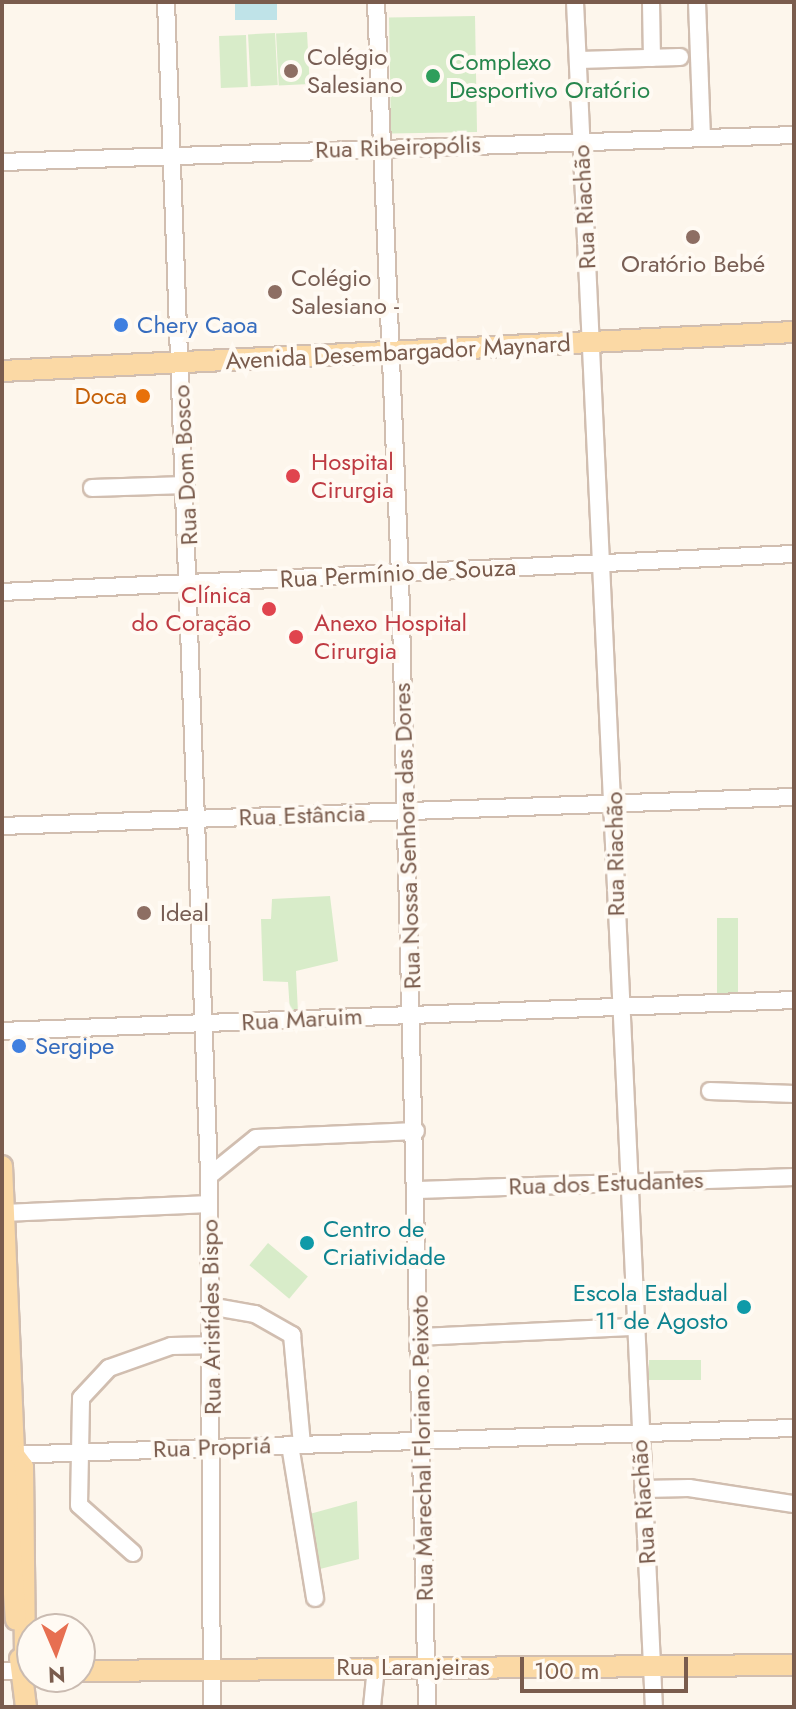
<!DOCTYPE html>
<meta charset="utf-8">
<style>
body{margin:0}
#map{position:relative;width:796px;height:1709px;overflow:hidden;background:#fdf6ec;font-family:Jost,sans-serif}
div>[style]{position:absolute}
.green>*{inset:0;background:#d8ecc9;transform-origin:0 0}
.water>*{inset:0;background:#bfe3e8;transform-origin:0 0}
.roads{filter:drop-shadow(2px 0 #d1beb0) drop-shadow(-2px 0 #d1beb0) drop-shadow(0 2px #d1beb0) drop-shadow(0 -2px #d1beb0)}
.minor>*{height:16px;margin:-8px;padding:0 8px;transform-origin:8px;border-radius:8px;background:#fff}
.major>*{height:20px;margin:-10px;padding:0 10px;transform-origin:10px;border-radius:10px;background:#fbd9a5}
.dots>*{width:22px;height:22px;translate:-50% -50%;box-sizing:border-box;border:4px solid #fffaf3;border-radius:50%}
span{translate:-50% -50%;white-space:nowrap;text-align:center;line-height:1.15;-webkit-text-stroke:8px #fffaf3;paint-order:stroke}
.education-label{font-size:24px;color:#785e54}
.left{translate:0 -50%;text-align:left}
.leisure-label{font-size:24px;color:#27864d}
.street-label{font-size:24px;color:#7a5c4d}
.shop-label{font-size:24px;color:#366cbe}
.food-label{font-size:24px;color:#c56008}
.right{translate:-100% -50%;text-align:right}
.health-label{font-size:24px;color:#be3a42}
.culture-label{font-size:24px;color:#0d838f}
.frame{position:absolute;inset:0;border:4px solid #7a5c4d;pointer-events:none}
.north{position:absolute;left:16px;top:1613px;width:80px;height:80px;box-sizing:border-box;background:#fffaf3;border:2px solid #cabbb1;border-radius:50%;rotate:178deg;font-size:22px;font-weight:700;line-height:32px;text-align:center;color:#7a5c4d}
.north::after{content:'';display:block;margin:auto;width:28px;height:36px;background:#e76f51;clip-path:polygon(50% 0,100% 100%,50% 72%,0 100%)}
.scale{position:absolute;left:520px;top:1657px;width:168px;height:36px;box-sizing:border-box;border:4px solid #7a5c4d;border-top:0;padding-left:10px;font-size:24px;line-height:28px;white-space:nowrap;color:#7a5c4d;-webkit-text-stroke:6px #fffaf3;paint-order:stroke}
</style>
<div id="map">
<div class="green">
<div style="left:475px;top:16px;width:116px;height:86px;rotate:89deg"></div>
<div style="left:307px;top:32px;width:52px;height:31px;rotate:87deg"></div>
<div style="left:275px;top:33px;width:52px;height:27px;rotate:87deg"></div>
<div style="left:246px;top:35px;width:52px;height:27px;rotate:88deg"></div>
<div style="clip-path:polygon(330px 896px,338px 961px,296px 971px,298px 1013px,290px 1012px,288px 982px,263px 981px,261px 919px,271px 919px,272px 899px)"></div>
<div style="left:738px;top:918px;width:77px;height:21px;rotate:90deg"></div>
<div style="left:268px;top:1243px;width:52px;height:29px;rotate:40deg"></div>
<div style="left:649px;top:1360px;width:52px;height:20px"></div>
<div style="clip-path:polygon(357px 1501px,359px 1559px,320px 1569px,306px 1515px)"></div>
</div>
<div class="water">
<div style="left:235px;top:2px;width:42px;height:18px"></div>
</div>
<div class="roads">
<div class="minor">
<div style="left:166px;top:2px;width:1175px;rotate:87.9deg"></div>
<div style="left:209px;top:1176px;width:531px;rotate:89.68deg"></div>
<div style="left:376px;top:2px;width:574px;rotate:87.6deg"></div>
<div style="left:400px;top:575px;width:1132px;rotate:88.63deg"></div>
<div style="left:575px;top:2px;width:1707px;rotate:87.35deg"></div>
<div style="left:651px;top:2px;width:56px;rotate:89deg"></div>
<div style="left:697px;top:2px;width:136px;rotate:87.9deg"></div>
<div style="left:579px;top:60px;width:101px;rotate:-1.7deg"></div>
<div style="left:2px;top:162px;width:792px;rotate:-1.95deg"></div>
<div style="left:92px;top:488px;width:94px;rotate:-1.8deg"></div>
<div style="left:2px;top:592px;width:793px;rotate:-2.75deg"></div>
<div style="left:2px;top:826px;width:793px;rotate:-2.1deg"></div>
<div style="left:2px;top:1031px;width:793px;rotate:-2.24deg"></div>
<div style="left:710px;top:1091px;width:84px;rotate:2deg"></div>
<div style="left:209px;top:1176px;width:60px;rotate:-39deg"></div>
<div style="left:256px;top:1138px;width:160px;rotate:-2.5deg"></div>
<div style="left:419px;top:1190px;width:375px;rotate:-2deg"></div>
<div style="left:2px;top:1213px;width:206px;rotate:-2.5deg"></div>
<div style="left:209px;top:1306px;width:47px;rotate:9.9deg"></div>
<div style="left:255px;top:1314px;width:43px;rotate:29.6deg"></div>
<div style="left:292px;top:1335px;width:109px;rotate:84.8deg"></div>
<div style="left:419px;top:1337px;width:215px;rotate:-2.7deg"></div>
<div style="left:290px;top:1445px;width:155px;rotate:80.7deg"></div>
<div style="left:8px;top:1455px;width:786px;rotate:-1.97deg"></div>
<div style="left:643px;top:1489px;width:46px;rotate:-1.2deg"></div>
<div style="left:689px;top:1488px;width:106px;rotate:8.7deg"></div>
<div style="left:133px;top:1553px;width:72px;rotate:-138.4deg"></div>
<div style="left:79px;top:1505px;width:107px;rotate:-88.9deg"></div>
<div style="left:81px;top:1398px;width:41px;rotate:-47deg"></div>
<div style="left:109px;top:1368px;width:66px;rotate:-19.5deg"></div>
<div style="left:171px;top:1346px;width:39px;rotate:-1deg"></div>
<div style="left:2px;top:1671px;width:23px"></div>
<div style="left:372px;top:1707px;width:40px;rotate:-84.3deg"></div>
</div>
<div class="major">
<div style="left:2px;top:371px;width:793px;rotate:-2.82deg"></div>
<div style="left:2px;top:1166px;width:289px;rotate:87.6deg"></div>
<div style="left:14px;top:1455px;width:15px;rotate:53deg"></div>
<div style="left:23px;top:1467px;width:204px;rotate:89.4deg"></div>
<div style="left:14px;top:1455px;width:16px;rotate:125deg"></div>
<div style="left:5px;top:1468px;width:152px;rotate:85.9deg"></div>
<div style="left:20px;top:1659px;width:48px;rotate:82.9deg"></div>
<div style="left:80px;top:1671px;width:714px;rotate:-0.48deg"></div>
</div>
</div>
<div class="dots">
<div style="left:291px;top:71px;background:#8d6e63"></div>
<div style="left:433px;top:76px;background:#2e9e5b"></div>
<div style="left:693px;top:237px;background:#8d6e63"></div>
<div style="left:275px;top:292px;background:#8d6e63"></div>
<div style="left:121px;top:325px;background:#3f7fe0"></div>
<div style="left:143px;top:396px;background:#e8710a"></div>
<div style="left:293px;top:476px;background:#e0444e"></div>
<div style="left:269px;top:609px;background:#e0444e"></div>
<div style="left:296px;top:637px;background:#e0444e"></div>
<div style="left:144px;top:913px;background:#8d6e63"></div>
<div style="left:19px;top:1046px;background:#3f7fe0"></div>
<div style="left:307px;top:1243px;background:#0f9aa8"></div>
<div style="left:744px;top:1307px;background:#0f9aa8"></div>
</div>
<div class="education-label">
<span class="left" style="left:307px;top:71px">Colégio<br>Salesiano</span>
<span style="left:693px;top:264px">Oratório Bebé</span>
<span class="left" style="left:291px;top:292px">Colégio<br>Salesiano -</span>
<span class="left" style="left:160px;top:913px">Ideal</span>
</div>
<div class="leisure-label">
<span class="left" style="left:449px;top:76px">Complexo<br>Desportivo Oratório</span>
</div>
<div class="street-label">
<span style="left:398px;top:147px;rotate:-2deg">Rua Ribeiropólis</span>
<span style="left:584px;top:207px;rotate:-93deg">Rua Riachão</span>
<span style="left:398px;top:352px;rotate:-3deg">Avenida Desembargador Maynard</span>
<span style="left:185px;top:465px;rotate:-93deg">Rua Dom Bosco</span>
<span style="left:398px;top:573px;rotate:-3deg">Rua Permínio de Souza</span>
<span style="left:302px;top:815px;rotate:-2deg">Rua Estância</span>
<span style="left:407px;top:836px;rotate:-92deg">Rua Nossa Senhora das Dores</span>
<span style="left:615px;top:854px;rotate:-91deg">Rua Riachão</span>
<span style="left:302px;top:1019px;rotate:-3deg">Rua Maruim</span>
<span style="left:606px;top:1183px;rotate:-2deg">Rua dos Estudantes</span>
<span style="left:211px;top:1317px;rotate:-91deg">Rua Aristídes Bispo</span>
<span style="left:212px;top:1447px;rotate:-2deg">Rua Propriá</span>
<span style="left:422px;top:1448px;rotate:-91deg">Rua Marechal Floriano Peixoto</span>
<span style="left:643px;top:1502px;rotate:-94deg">Rua Riachão</span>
<span style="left:413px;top:1667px">Rua Laranjeiras</span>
</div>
<div class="shop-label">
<span class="left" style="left:137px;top:325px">Chery Caoa</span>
<span class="left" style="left:35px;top:1046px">Sergipe</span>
</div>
<div class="food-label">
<span class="right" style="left:127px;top:396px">Doca</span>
</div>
<div class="health-label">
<span class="left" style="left:311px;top:476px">Hospital<br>Cirurgia</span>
<span class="right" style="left:251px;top:609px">Clínica<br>do Coração</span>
<span class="left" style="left:314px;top:637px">Anexo Hospital<br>Cirurgia</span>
</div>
<div class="culture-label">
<span class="left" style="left:323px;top:1243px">Centro de<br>Criatividade</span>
<span class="right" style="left:728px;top:1307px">Escola Estadual<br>11 de Agosto</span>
</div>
<div class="frame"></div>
<div class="north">N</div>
<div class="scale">100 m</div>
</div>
